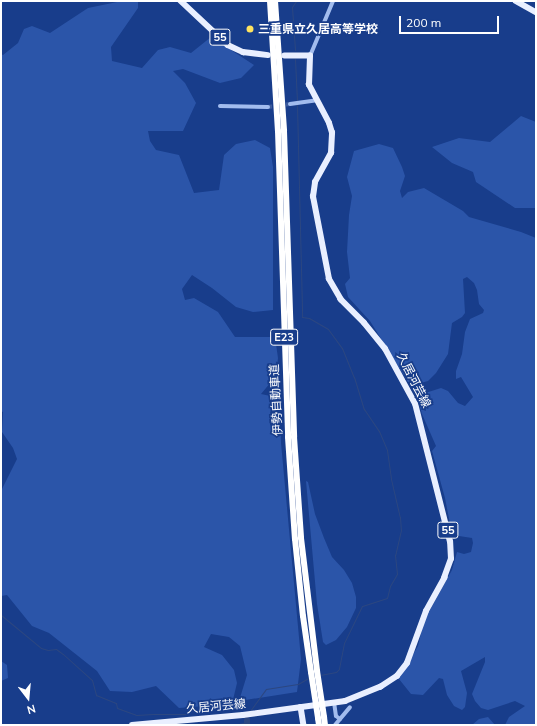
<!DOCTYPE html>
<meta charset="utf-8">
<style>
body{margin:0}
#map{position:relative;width:537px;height:726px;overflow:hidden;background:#183d8b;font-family:Mulish,"Noto Sans JP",sans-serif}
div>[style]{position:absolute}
.green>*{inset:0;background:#2b55a9}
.stream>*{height:1px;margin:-0.5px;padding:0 0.5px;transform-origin:0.5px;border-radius:0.5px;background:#2c4781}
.river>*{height:6px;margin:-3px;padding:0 3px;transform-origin:3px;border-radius:3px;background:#2c4781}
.minor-tunnel>*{height:4px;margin-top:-2px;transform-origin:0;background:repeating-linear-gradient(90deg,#3b5a9c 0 4px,transparent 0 6px)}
.minor>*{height:4px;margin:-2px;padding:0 2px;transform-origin:2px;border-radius:2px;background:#a2bcee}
.major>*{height:5.5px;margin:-2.75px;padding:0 2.75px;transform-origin:2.75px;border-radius:2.75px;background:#e9efff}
.highway>*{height:6px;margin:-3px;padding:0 3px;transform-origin:3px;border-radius:3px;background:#fff}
.highway-bridge>*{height:6px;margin:-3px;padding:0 3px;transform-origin:3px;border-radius:3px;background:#fff}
.dots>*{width:11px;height:11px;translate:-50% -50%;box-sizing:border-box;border:2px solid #183d8b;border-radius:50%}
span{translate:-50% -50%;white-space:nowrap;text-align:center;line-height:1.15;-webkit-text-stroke:3.5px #183d8b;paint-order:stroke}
.shield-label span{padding:1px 3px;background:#183d8b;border:1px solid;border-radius:3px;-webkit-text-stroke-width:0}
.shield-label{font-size:11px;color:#fff;font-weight:700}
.poi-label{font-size:12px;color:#fff;font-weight:700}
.left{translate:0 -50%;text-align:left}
.street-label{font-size:12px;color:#fff}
.frame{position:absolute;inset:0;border:2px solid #fff;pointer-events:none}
.north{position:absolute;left:8px;top:678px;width:40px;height:40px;-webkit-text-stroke:3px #183d8b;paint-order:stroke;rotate:164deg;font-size:11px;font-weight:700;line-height:16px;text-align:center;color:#fff}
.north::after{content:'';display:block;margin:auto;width:14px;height:18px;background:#fff;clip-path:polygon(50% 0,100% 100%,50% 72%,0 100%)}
.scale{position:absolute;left:399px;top:16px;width:100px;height:18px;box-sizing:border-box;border:2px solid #fff;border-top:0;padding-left:5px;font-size:12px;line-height:14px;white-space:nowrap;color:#fff;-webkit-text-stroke:3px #183d8b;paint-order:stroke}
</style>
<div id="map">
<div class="green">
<div style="clip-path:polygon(122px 1px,138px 1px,138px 8px,111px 47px,112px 61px,142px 68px,158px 50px,170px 47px,191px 53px,211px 37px,254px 65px,241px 78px,220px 83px,183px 69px,173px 71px,185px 83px,196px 103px,183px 131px,148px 131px,150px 141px,156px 150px,179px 155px,194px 193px,219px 190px,224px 155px,236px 144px,255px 140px,270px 148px,273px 167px,273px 310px,253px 312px,236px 307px,212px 288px,192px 275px,182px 289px,185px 300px,194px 298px,218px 312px,235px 337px,275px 337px,278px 358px,276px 376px,261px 394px,280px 398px,281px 443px,301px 659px,297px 692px,239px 701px,247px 675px,240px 646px,229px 637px,211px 634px,204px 647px,222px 655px,234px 670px,237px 683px,232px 704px,179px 708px,156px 686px,132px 692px,110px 691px,97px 671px,49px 633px,32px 626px,7px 595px,1px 596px,1px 491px,17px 459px,13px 448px,2px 432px,3px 412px,1px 411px,1px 54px,3px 55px,18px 43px,24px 29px,32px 26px,50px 33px,88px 8px)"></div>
<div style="clip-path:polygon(521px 116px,536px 122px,536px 208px,515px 208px,476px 182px,473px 172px,452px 163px,432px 147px,459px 138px,490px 142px)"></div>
<div style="clip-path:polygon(379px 144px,393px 148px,402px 167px,405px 176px,400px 191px,402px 198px,408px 192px,424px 188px,463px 211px,469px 217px,521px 232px,536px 238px,536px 725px,505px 725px,509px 717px,525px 706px,515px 701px,488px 710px,481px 708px,475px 701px,472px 694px,485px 662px,485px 657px,461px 671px,467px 693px,465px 707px,462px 710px,454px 706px,447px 695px,443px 679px,439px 678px,423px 695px,411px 694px,399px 679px,418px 646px,424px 621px,452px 570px,457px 552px,464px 554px,471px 552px,473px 543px,472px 538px,459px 536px,451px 529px,445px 498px,432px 451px,436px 446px,422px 414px,419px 403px,422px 394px,441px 388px,448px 391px,458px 403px,465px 406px,473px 397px,461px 377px,456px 379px,456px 371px,462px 354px,465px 332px,470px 319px,483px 313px,484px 310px,479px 304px,477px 290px,474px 283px,467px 277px,463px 279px,465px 313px,462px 317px,452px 323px,448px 354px,436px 373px,428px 381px,417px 384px,408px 382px,370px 321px,348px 297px,345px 284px,350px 278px,347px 252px,349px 215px,352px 196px,347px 177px,354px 151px)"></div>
<div style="clip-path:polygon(306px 481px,308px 482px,315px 514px,324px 538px,332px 557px,344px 570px,352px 583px,356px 597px,356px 608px,347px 627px,336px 640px,326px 645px,323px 642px,317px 604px)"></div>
<div style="clip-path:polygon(1px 661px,7px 665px,8px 678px,1px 681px)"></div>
<div style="clip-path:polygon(488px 717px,495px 725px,472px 725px,479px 719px)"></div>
</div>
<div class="stream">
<div style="left:295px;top:50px;width:43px;rotate:-94deg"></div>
<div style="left:292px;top:7px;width:7px;rotate:-56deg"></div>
<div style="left:295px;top:59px;width:43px;rotate:87.3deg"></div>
<div style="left:297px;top:105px;width:212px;rotate:88.6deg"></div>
<div style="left:302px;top:317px;width:7px;rotate:8deg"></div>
<div style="left:309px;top:318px;width:22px;rotate:30deg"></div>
<div style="left:328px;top:329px;width:24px;rotate:54deg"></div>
<div style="left:342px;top:348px;width:31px;rotate:68deg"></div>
<div style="left:354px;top:377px;width:34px;rotate:73deg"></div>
<div style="left:364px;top:409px;width:27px;rotate:56deg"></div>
<div style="left:379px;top:431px;width:21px;rotate:67deg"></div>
<div style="left:387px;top:450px;width:29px;rotate:82deg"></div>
<div style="left:391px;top:479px;width:39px;rotate:77deg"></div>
<div style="left:400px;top:517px;width:13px;rotate:86deg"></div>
<div style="left:401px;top:530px;width:26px;rotate:103deg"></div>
<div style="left:395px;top:555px;width:19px;rotate:84deg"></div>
<div style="left:397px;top:574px;width:14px;rotate:120deg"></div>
<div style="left:390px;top:586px;width:12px;rotate:104deg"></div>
<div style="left:387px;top:598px;width:26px;rotate:162deg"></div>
<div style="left:362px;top:606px;width:41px;rotate:115.9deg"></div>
<div style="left:344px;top:643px;width:26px;rotate:101deg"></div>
<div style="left:339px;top:669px;width:4px;rotate:135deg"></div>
<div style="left:336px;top:672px;width:15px;rotate:169deg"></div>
<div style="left:1px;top:615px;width:52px;rotate:39.5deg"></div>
<div style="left:41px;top:648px;width:7px;rotate:16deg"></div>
<div style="left:48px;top:650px;width:8px;rotate:-7deg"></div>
<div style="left:56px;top:649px;width:9px;rotate:36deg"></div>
<div style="left:63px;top:654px;width:39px;rotate:42deg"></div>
<div style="left:92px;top:680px;width:16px;rotate:75deg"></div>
<div style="left:96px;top:695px;width:22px;rotate:22deg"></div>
<div style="left:116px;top:703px;width:5px;rotate:79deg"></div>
<div style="left:117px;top:708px;width:20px;rotate:20deg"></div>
<div style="left:136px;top:715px;width:17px;rotate:-3deg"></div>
<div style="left:153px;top:714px;width:33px"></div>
<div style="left:250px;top:711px;width:27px;rotate:-54deg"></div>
<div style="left:266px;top:689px;width:32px;rotate:-9deg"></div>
<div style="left:298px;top:684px;width:14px;rotate:-30deg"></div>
<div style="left:235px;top:725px;width:12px;rotate:-14deg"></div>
</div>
<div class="river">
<div style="left:247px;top:720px;width:4px;rotate:90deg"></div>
</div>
<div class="minor-tunnel">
<div style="left:268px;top:107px;width:22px;rotate:-8deg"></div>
</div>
<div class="minor">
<div style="left:310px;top:56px;width:60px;rotate:-67.3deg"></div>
<div style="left:290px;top:104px;width:27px;rotate:-8deg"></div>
<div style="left:220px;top:106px;width:48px;rotate:1.2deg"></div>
<div style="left:334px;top:702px;width:14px;rotate:82deg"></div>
<div style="left:336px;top:716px;width:5px;rotate:37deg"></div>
<div style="left:335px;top:725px;width:23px;rotate:-50deg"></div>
</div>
<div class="major">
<div style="left:181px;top:1px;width:64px;rotate:43.1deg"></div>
<div style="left:228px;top:45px;width:17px;rotate:25deg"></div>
<div style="left:243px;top:52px;width:25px;rotate:7deg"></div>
<div style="left:516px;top:1px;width:23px;rotate:29deg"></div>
<div style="left:301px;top:707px;width:18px;rotate:81deg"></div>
<div style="left:132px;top:725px;width:111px;rotate:-5.1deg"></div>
<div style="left:243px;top:715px;width:103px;rotate:-7.8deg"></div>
<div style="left:345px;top:701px;width:38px;rotate:-22deg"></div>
<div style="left:380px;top:687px;width:20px;rotate:-33deg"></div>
<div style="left:397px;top:676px;width:16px;rotate:-52deg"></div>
<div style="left:407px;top:663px;width:55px;rotate:-69.9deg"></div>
<div style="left:426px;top:611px;width:38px;rotate:-61deg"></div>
<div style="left:444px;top:578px;width:20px;rotate:-70deg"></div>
<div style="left:451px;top:559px;width:17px;rotate:-93deg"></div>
<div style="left:450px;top:542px;width:142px;rotate:-104.2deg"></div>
<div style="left:415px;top:404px;width:63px;rotate:-118.6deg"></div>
<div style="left:385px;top:349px;width:33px;rotate:-129deg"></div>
<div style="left:364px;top:323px;width:33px;rotate:-135deg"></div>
<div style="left:341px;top:300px;width:24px;rotate:-120deg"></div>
<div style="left:329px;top:279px;width:84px;rotate:-101deg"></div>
<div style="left:313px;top:197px;width:15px;rotate:-82deg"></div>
<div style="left:315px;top:182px;width:33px;rotate:-61deg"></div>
<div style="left:331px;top:153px;width:20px;rotate:-87deg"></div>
<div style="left:332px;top:133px;width:10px;rotate:-107deg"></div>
<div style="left:329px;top:123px;width:43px;rotate:-117.8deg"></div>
<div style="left:309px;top:85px;width:29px;rotate:-88deg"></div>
<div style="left:310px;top:56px;width:25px;rotate:180deg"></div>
</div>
<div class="highway">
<div style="left:270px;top:1px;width:130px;rotate:86.5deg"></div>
<div style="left:278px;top:131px;width:306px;rotate:88.1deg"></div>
<div style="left:288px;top:437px;width:102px;rotate:86.1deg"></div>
<div style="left:295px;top:539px;width:77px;rotate:84.1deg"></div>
<div style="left:303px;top:616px;width:57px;rotate:81.9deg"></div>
<div style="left:275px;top:1px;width:130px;rotate:86deg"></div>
<div style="left:284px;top:131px;width:306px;rotate:88.1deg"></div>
<div style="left:294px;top:437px;width:101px;rotate:86deg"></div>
<div style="left:301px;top:538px;width:134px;rotate:83.1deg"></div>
<div style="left:324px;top:717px;width:8px;rotate:83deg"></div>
<div style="left:318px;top:718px;width:7px;rotate:82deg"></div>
</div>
<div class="highway-bridge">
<div style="left:317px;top:671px;width:47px;rotate:81.3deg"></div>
<div style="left:311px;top:672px;width:47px;rotate:81.3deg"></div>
</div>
<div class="dots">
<div style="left:250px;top:29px;background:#ffe35f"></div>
</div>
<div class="shield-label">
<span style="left:220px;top:37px">55</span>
<span style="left:284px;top:337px">E23</span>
<span style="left:448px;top:530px">55</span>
</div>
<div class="poi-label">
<span class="left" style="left:258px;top:29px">三重県立久居高等学校</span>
</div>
<div class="street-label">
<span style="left:414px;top:380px;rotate:63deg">久居河芸線</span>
<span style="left:276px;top:400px;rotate:-93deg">伊勢自動車道</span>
<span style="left:216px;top:706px;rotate:-5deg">久居河芸線</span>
</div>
<div class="frame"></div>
<div class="north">N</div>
<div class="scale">200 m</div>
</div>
